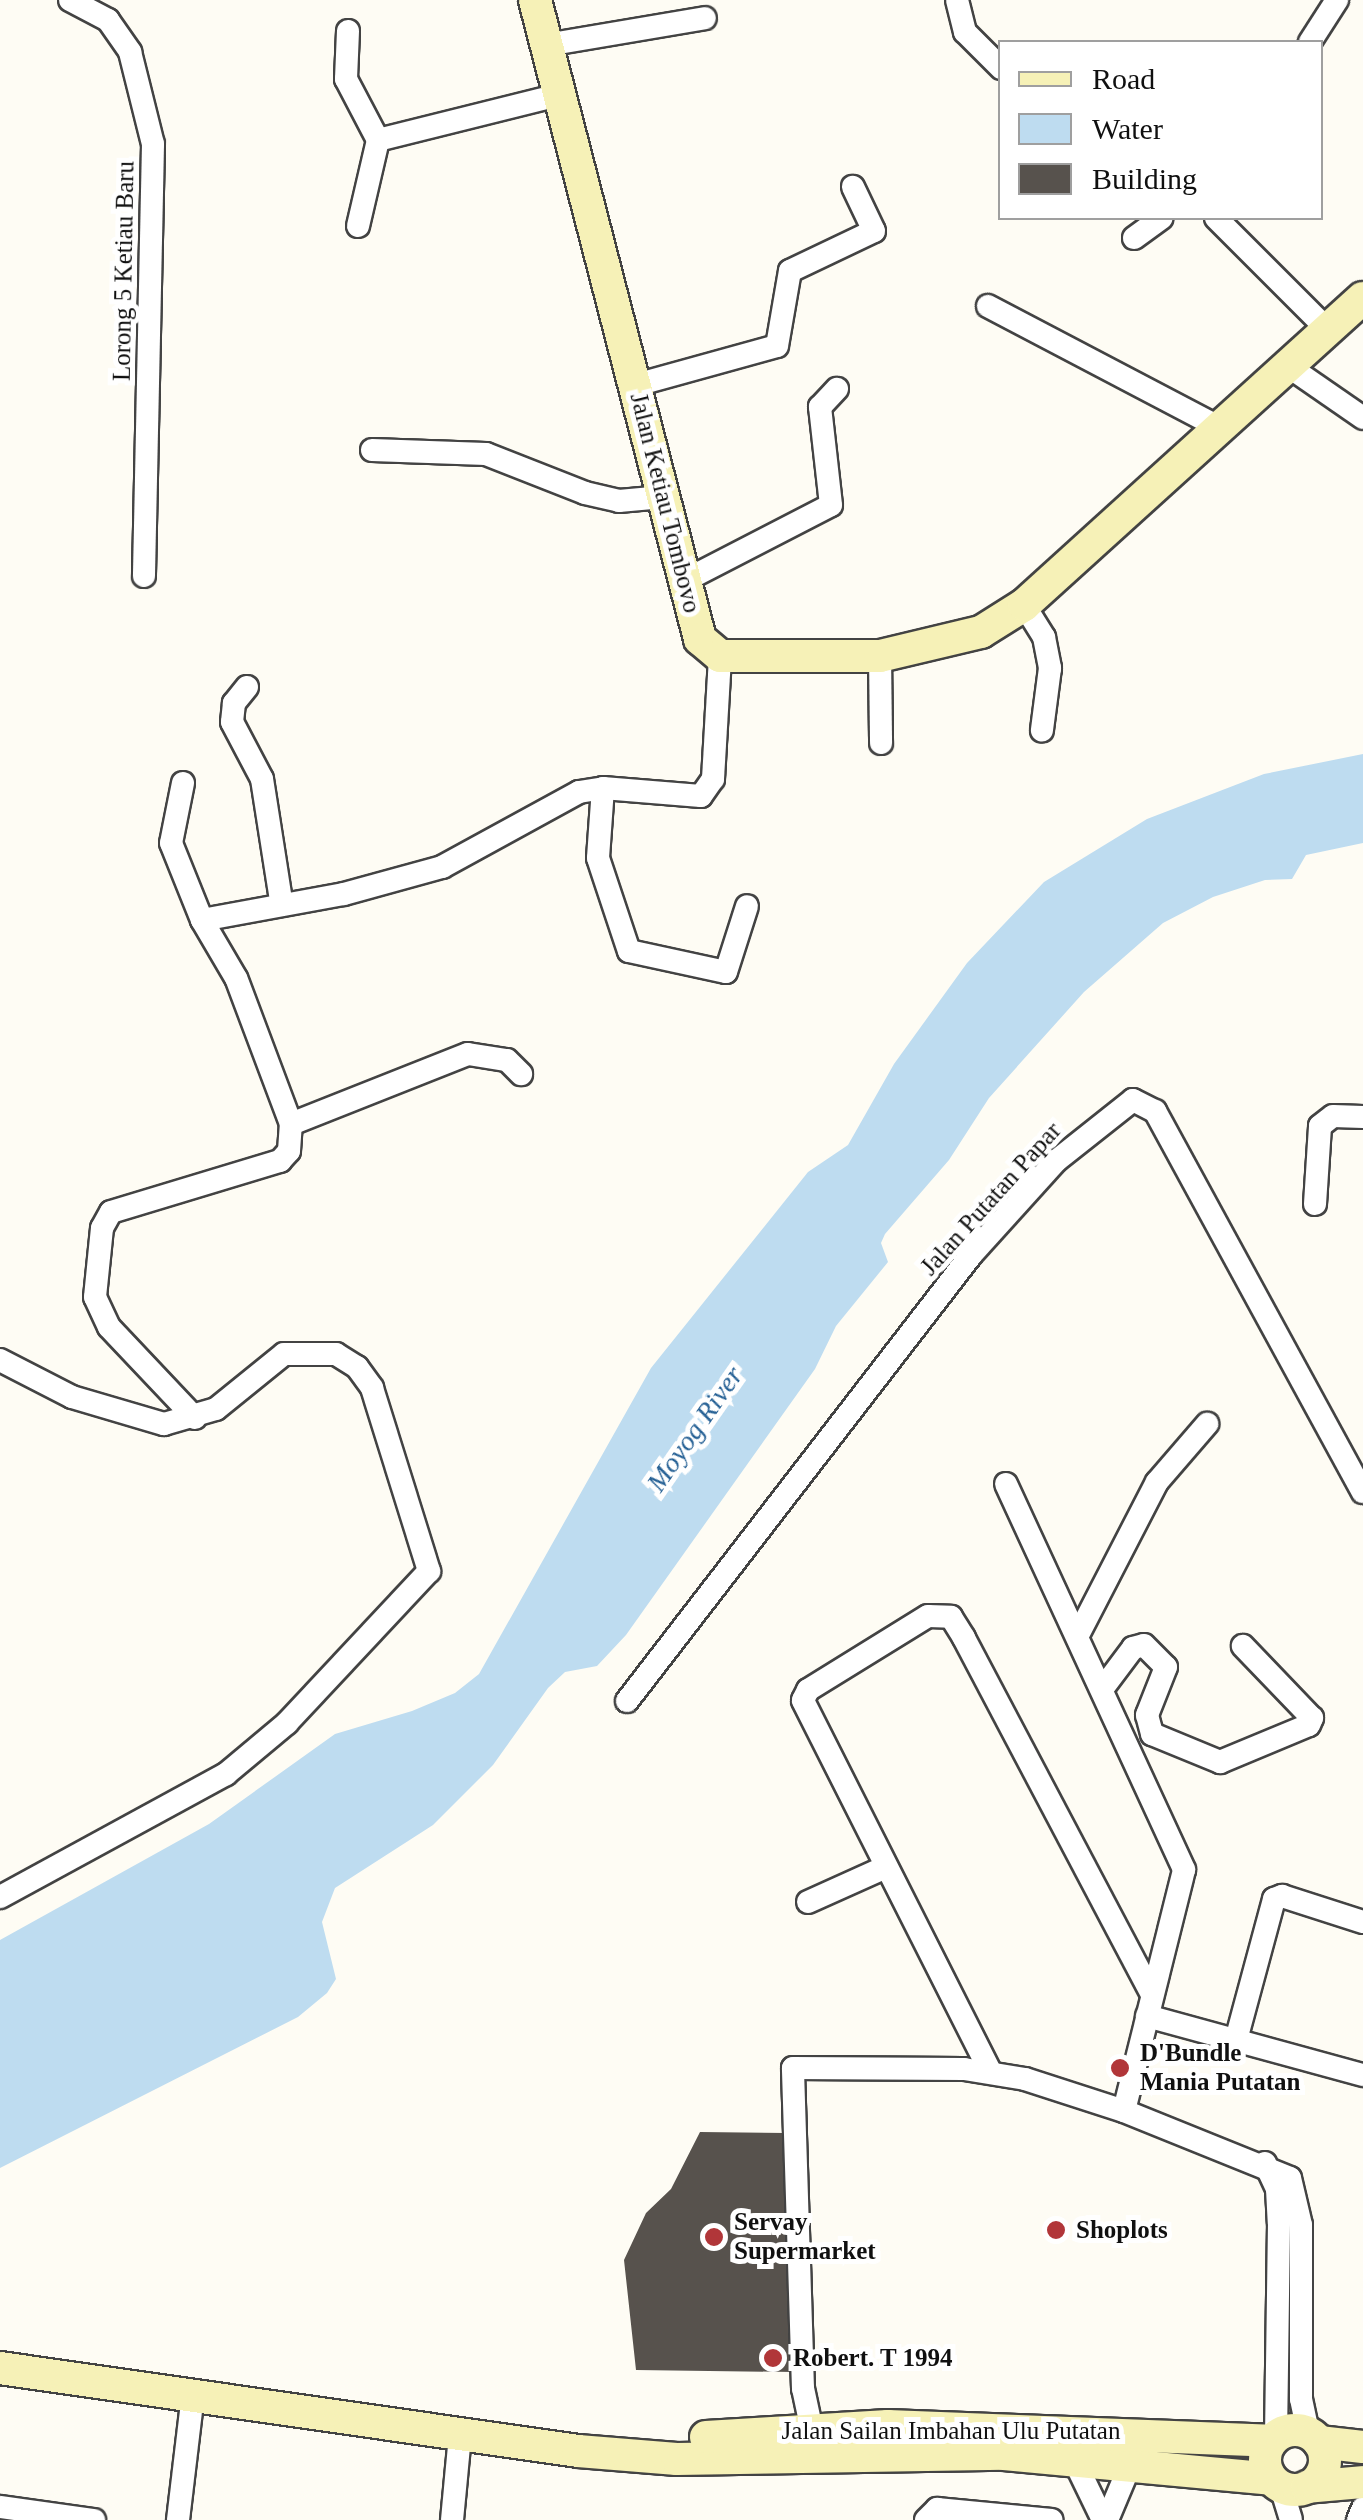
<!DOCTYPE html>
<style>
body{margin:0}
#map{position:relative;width:1363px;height:2520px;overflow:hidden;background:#fefcf4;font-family:Georgia,serif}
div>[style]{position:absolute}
.water>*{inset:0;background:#bedcf0}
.building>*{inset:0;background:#57524d}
.roads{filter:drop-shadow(2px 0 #434343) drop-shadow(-2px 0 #434343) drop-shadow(0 2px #434343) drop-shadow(0 -2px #434343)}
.street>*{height:22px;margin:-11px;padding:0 11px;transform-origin:11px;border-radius:11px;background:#fff}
.secondary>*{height:32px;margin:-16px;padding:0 16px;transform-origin:16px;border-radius:16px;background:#f6f1b7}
.secondary>.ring{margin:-16px;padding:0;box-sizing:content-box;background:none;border:32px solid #f6f1b7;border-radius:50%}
.dots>*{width:28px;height:28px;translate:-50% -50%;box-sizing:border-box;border:5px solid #fff;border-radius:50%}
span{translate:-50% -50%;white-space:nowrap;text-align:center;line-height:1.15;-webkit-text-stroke:10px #fff;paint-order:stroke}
.street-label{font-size:25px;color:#101010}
.poi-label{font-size:25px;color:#101010;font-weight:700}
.left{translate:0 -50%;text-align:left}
.water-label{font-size:28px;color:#266195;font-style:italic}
.legend{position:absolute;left:998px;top:40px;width:325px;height:180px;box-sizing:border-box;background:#fff;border:2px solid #9f9f9f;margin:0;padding:12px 18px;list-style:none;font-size:30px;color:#101010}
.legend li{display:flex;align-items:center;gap:20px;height:50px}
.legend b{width:50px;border:2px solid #9f9f9f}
</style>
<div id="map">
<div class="water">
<div style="clip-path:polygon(1363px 754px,1363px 843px,1306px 855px,1292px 879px,1265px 880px,1213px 897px,1163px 923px,1084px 992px,989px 1098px,949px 1160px,885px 1234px,881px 1243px,888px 1262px,836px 1326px,815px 1369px,626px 1635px,597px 1666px,565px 1672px,548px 1688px,493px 1765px,433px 1825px,335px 1888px,322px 1922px,336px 1979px,327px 1993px,298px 2017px,0 2168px,0 1940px,209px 1824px,335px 1734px,412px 1711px,455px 1693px,479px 1674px,651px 1368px,808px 1172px,848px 1145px,894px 1064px,967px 963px,1044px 882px,1147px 819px,1264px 774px)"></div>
</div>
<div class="building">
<div style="clip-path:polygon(700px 2132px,786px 2133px,793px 2372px,636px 2370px,624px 2260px,646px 2213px,671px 2189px)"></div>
</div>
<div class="roads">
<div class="street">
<div style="left:70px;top:0;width:43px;rotate:27.8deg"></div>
<div style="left:108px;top:20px;width:39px;rotate:55deg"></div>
<div style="left:130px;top:52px;width:95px;rotate:76deg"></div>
<div style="left:153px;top:144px;width:432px;rotate:91.2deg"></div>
<div style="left:957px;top:0;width:33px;rotate:76deg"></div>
<div style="left:965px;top:32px;width:51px;rotate:45deg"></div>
<div style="left:348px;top:31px;width:48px;rotate:92.4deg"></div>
<div style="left:346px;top:79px;width:69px;rotate:62.3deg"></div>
<div style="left:1310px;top:42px;width:50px;rotate:-57.3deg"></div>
<div style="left:546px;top:45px;width:161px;rotate:-9.6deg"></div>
<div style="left:1216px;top:218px;width:158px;rotate:45deg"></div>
<div style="left:358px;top:226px;width:88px;rotate:-76.9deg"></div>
<div style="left:378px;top:140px;width:187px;rotate:-14deg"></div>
<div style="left:1134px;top:238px;width:34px;rotate:-36deg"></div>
<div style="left:988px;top:306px;width:260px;rotate:27.7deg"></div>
<div style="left:1288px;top:366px;width:91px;rotate:34.7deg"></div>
<div style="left:636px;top:385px;width:146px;rotate:-15.5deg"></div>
<div style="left:777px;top:346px;width:76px;rotate:-80.2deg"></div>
<div style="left:790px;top:271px;width:93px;rotate:-25.5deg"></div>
<div style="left:874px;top:231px;width:49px;rotate:-115.5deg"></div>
<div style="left:372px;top:450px;width:114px;rotate:2deg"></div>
<div style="left:486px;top:454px;width:106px;rotate:21.5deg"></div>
<div style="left:585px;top:493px;width:35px;rotate:13deg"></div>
<div style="left:619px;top:501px;width:44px;rotate:-5.2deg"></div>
<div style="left:684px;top:581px;width:165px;rotate:-27.3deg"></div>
<div style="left:831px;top:505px;width:99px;rotate:-96.4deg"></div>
<div style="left:820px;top:407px;width:25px;rotate:-47deg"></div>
<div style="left:1024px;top:605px;width:38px;rotate:58deg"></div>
<div style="left:1044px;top:637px;width:32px;rotate:79deg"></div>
<div style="left:1050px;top:668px;width:63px;rotate:97.4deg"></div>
<div style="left:880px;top:656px;width:87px;rotate:89.3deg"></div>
<div style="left:247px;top:687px;width:21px;rotate:129deg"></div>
<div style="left:234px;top:703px;width:19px;rotate:96deg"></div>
<div style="left:232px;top:722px;width:64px;rotate:62.2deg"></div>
<div style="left:262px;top:779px;width:123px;rotate:81.1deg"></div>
<div style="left:183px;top:783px;width:61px;rotate:101.3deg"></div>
<div style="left:171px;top:843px;width:83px;rotate:68.1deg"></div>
<div style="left:603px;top:788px;width:70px;rotate:94.1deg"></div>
<div style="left:598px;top:858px;width:98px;rotate:71.6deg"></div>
<div style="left:629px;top:951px;width:99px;rotate:12.2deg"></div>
<div style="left:726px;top:972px;width:69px;rotate:-72.3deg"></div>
<div style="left:291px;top:1124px;width:190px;rotate:-21.6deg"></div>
<div style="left:468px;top:1054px;width:39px;rotate:9deg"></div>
<div style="left:507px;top:1060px;width:20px;rotate:45deg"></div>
<div style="left:1315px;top:1204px;width:78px;rotate:-86.3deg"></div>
<div style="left:1320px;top:1126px;width:16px;rotate:-38deg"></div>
<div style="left:1333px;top:1116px;width:30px;rotate:2deg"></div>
<div style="left:0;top:1360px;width:81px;rotate:27.2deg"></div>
<div style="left:72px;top:1397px;width:96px;rotate:16.4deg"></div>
<div style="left:164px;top:1424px;width:54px;rotate:-16.1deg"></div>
<div style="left:216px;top:1409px;width:87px;rotate:-39deg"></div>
<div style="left:284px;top:1354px;width:52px"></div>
<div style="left:336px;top:1354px;width:25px;rotate:32deg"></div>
<div style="left:357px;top:1367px;width:26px;rotate:54deg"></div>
<div style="left:372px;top:1388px;width:192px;rotate:72.7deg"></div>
<div style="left:429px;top:1571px;width:208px;rotate:133.1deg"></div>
<div style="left:287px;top:1723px;width:80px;rotate:140.1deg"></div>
<div style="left:226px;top:1774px;width:257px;rotate:151.4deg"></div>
<div style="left:195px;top:1418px;width:125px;rotate:-133.4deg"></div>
<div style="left:109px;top:1327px;width:33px;rotate:-115deg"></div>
<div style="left:95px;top:1297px;width:69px;rotate:-84.2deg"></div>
<div style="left:102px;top:1228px;width:18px;rotate:-61deg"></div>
<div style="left:111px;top:1212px;width:177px;rotate:-16.8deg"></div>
<div style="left:280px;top:1161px;width:13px;rotate:-48deg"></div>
<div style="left:289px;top:1151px;width:27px;rotate:-86deg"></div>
<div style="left:291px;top:1124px;width:156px;rotate:-110.6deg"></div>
<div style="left:236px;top:978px;width:67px;rotate:-120.4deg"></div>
<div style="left:202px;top:920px;width:144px;rotate:-10.4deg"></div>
<div style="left:344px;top:894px;width:102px;rotate:-15.4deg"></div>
<div style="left:442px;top:867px;width:156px;rotate:-28.7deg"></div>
<div style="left:579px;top:792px;width:24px;rotate:-9deg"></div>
<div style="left:603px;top:788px;width:98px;rotate:4.7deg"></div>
<div style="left:701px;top:796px;width:21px;rotate:-55deg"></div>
<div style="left:713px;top:779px;width:123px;rotate:-86.7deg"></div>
<div style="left:1006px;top:1484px;width:425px;rotate:65.2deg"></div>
<div style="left:1184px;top:1870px;width:248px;rotate:104deg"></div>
<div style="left:1078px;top:1635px;width:172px;rotate:-62.7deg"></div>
<div style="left:1157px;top:1482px;width:77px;rotate:-49.2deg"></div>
<div style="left:1103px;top:1688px;width:50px;rotate:-53.1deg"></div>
<div style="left:1133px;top:1648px;width:11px;rotate:-15deg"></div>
<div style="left:1144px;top:1645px;width:31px;rotate:45deg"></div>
<div style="left:1166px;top:1667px;width:52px;rotate:111.6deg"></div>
<div style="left:1147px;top:1715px;width:20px;rotate:75deg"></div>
<div style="left:1152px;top:1734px;width:74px;rotate:22.4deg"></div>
<div style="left:1220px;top:1762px;width:96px;rotate:-22.6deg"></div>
<div style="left:1309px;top:1725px;width:8px;rotate:-67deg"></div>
<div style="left:1312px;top:1718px;width:100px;rotate:-133.8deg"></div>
<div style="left:627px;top:1701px;width:563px;rotate:-52.36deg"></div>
<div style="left:971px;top:1255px;width:127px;rotate:-47.9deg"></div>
<div style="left:1056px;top:1161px;width:98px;rotate:-38.4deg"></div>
<div style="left:1133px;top:1100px;width:25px;rotate:27deg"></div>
<div style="left:1155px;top:1111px;width:434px;rotate:61.4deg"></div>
<div style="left:808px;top:1902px;width:85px;rotate:-24.2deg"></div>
<div style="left:1147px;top:2016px;width:224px;rotate:15.3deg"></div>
<div style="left:1236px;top:2040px;width:146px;rotate:-74.9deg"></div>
<div style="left:1274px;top:1899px;width:9px;rotate:-21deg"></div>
<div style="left:1282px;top:1896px;width:85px;rotate:17.8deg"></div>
<div style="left:990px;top:2071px;width:415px;rotate:-116.8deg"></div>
<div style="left:803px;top:1700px;width:11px;rotate:-63deg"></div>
<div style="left:808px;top:1690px;width:141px;rotate:-31.7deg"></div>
<div style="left:928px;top:1616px;width:23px;rotate:2deg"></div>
<div style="left:951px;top:1617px;width:25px;rotate:58deg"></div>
<div style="left:964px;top:1638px;width:403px;rotate:62.2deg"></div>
<div style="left:1265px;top:2163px;width:29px;rotate:65deg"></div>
<div style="left:1277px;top:2189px;width:34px;rotate:87deg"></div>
<div style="left:1279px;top:2223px;width:213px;rotate:90.8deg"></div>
<div style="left:811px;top:2426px;width:38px;rotate:-102deg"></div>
<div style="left:803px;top:2389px;width:321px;rotate:-91.8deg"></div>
<div style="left:793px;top:2068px;width:171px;rotate:0.3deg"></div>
<div style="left:964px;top:2069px;width:62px;rotate:9.3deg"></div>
<div style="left:1025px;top:2079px;width:104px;rotate:17.9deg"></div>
<div style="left:1124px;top:2111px;width:179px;rotate:22deg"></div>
<div style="left:1290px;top:2178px;width:48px;rotate:76.8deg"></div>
<div style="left:1301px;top:2225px;width:174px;rotate:90deg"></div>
<div style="left:1301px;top:2399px;width:35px;rotate:78deg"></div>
<div style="left:1075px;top:2462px;width:64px;rotate:64.2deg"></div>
<div style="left:1281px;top:2487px;width:34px;rotate:73deg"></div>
<div style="left:0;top:2507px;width:95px;rotate:7.9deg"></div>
<div style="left:178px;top:2520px;width:127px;rotate:-83.2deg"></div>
<div style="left:452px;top:2520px;width:84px;rotate:-84.6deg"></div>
<div style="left:926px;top:2520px;width:16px;rotate:-45deg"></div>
<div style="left:937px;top:2509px;width:115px;rotate:5.5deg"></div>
<div style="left:1107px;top:2520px;width:62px;rotate:-67.2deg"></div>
<div style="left:1358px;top:2520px;width:13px;rotate:-67deg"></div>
</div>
<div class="secondary">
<div style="left:535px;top:0;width:660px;rotate:75.52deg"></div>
<div style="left:700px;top:639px;width:26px;rotate:40deg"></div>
<div style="left:720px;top:656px;width:160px"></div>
<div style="left:880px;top:656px;width:104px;rotate:-13.4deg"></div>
<div style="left:981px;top:632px;width:51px;rotate:-32.1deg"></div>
<div style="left:1024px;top:605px;width:457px;rotate:-42.2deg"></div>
<div style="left:0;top:2368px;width:584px;rotate:8.17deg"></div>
<div style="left:578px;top:2451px;width:99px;rotate:4.6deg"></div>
<div style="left:677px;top:2459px;width:327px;rotate:-0.9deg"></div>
<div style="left:1004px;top:2454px;width:268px;rotate:5.3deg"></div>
<div class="ring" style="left:1265px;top:2430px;width:28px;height:28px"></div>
<div style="left:706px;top:2437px;width:182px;rotate:-3.5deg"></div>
<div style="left:888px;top:2426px;width:383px;rotate:2.2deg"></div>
<div style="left:1319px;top:2442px;width:44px;rotate:6.5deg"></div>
<div style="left:1307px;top:2487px;width:56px;rotate:-5.1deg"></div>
</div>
</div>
<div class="dots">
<div style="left:1120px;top:2068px;background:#b13639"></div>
<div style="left:1056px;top:2230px;background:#b13639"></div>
<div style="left:714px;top:2237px;background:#b13639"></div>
<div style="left:773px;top:2358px;background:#b13639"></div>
</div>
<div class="street-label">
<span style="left:124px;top:271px;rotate:-89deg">Lorong 5 Ketiau Baru</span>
<span style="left:665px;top:503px;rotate:76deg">Jalan Ketiau Tombovo</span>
<span style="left:991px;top:1199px;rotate:-48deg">Jalan Putatan Papar</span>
<span style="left:951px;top:2431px">Jalan Sailan Imbahan Ulu Putatan</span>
</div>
<div class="poi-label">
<span class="left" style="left:1140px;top:2068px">D'Bundle<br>Mania Putatan</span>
<span class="left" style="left:734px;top:2237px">Servay<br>Supermarket</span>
<span class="left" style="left:1076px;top:2230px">Shoplots</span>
<span class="left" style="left:793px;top:2358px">Robert. T 1994</span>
</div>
<div class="water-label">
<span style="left:695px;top:1429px;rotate:-55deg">Moyog River</span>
</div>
<ul class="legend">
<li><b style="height:12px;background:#f6f1b7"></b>Road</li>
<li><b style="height:28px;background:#bedcf0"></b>Water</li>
<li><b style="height:28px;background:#57524d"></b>Building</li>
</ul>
</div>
